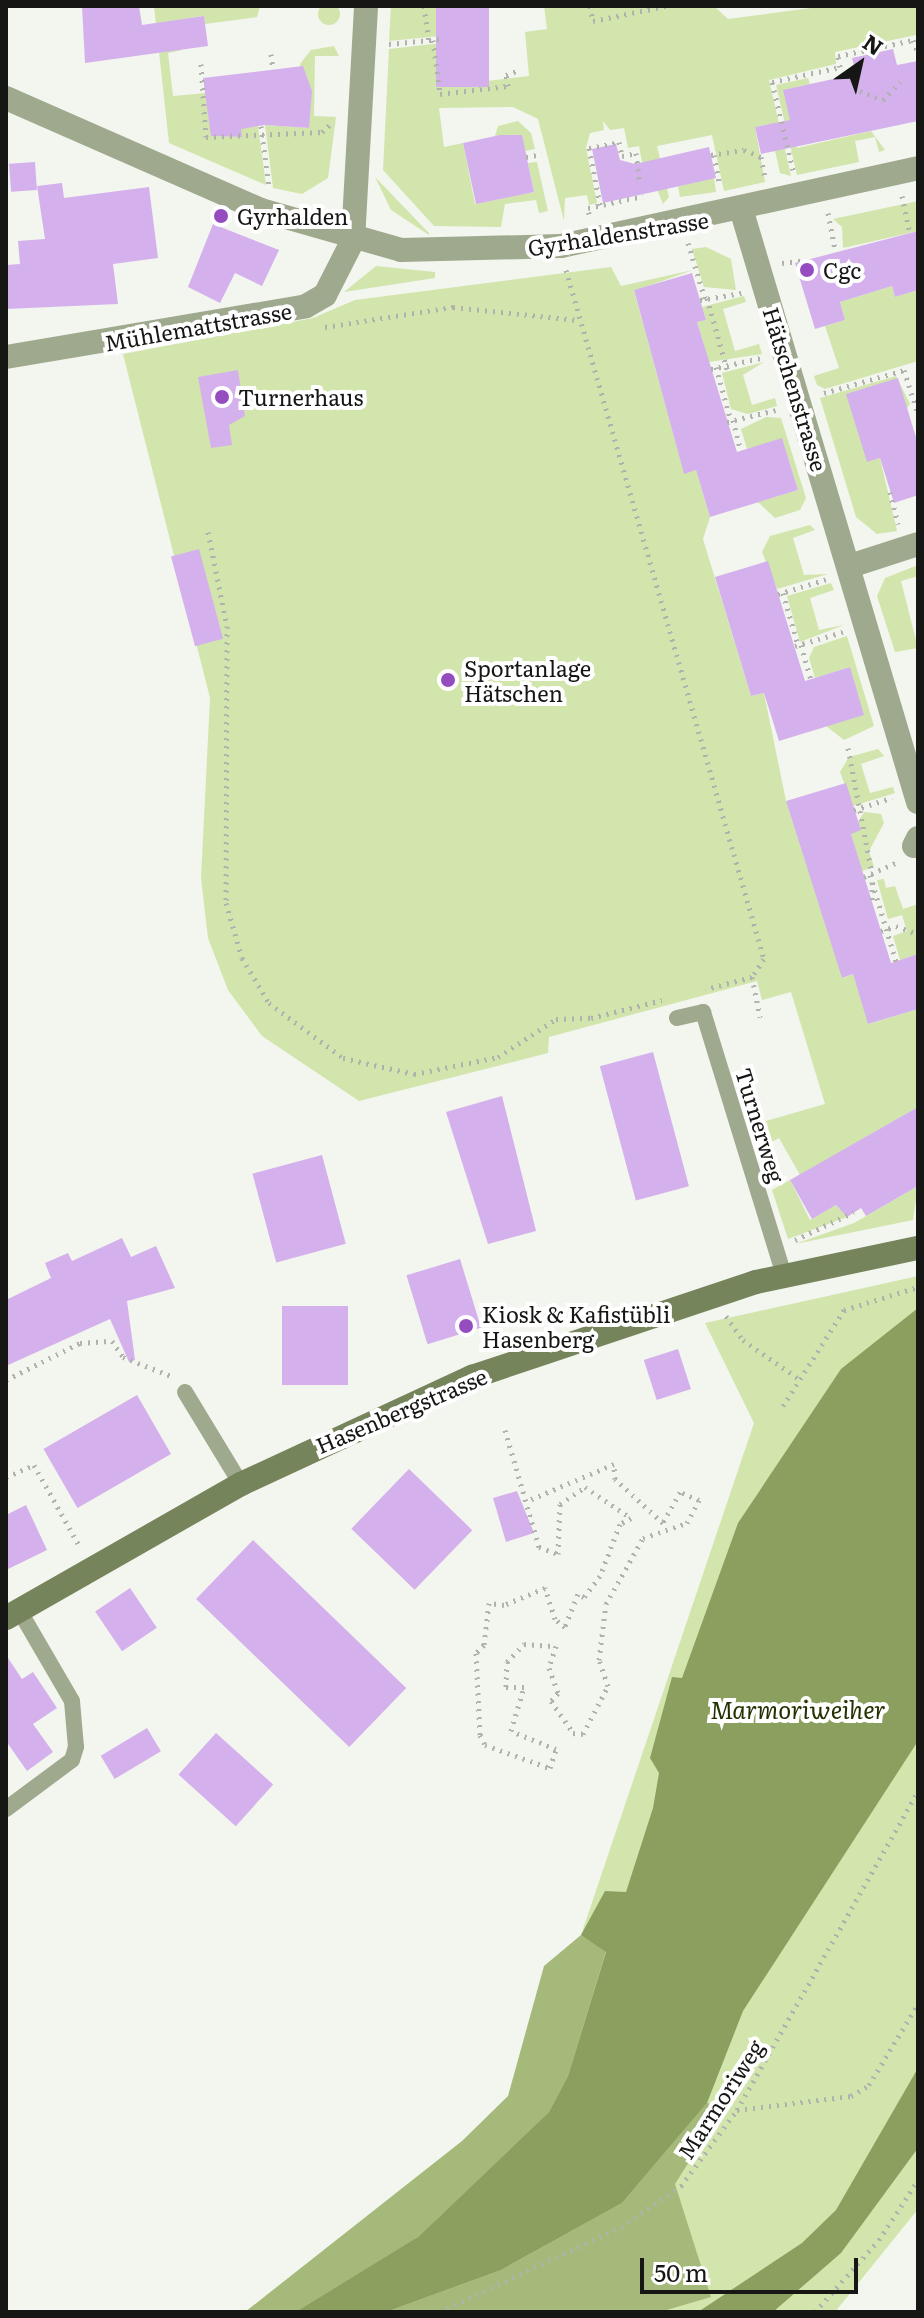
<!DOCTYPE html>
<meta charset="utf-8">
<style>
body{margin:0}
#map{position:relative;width:924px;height:2318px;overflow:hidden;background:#f3f5ef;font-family:Literata,serif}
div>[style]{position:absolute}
.green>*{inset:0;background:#d2e5ad}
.round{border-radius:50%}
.forest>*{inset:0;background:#a5ba7a}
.water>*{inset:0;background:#8b9f5f}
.building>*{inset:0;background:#d4b1ec;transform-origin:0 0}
.path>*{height:5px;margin-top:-2.5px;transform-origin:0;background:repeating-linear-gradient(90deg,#b1b2ad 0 2px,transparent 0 8px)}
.lane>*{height:16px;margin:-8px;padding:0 8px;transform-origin:8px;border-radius:8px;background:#9fa98d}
.street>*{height:24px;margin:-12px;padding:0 12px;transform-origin:12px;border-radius:12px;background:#9fa98d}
.secondary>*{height:24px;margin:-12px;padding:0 12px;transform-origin:12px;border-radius:12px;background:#76845b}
.dots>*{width:22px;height:22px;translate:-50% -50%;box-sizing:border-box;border:4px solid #fff;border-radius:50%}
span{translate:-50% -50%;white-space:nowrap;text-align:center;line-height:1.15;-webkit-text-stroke:8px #fff;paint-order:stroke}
.poi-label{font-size:22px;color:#161715}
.left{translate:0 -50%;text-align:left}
.street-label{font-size:22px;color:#161715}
.water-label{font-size:24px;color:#243000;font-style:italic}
.frame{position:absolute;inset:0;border:8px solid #161715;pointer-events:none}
.north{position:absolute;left:820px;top:24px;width:80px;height:80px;-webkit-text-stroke:6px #fff;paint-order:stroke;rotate:34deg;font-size:22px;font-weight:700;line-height:32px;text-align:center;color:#161715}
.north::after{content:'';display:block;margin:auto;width:28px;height:36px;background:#161715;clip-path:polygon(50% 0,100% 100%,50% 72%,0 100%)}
.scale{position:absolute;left:640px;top:2258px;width:218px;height:36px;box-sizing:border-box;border:4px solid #161715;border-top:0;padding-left:10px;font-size:24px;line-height:28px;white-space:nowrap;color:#161715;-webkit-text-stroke:6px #fff;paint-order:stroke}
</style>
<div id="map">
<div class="green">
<div class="round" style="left:318px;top:3px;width:22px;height:22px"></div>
<div style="clip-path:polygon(154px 6px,260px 6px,257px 17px,205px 24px,204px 16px,178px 20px,182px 50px,168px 53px,173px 96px,206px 93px,215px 136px,241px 137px,241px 128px,258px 126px,266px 185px,169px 143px)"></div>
<div style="clip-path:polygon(391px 6px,436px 6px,440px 36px,389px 41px)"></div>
<div style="clip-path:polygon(544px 6px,714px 6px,728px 19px,826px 6px,918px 6px,918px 44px,916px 35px,835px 52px,836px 64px,769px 80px,791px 176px,780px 173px,769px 124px,755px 127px,765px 182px,724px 191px,712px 135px,657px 146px,669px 197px,663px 204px,652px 177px,645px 178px,639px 146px,628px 148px,624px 128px,610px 130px,603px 121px,604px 130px,590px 133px,586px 148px,597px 203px,589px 205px,587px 195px,565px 198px,564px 221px,538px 119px,513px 107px,439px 108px,444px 147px,463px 143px,475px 204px,534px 192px,528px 163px,537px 162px,548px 211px,539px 213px,536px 200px,505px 204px,501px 227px,434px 226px,383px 170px,389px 49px,441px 43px,447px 86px,529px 76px,525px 32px,547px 29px)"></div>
<div style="clip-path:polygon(334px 46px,339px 56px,315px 56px,314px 116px,336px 117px,328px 178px,302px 194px,273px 188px,265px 125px,309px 128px,300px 64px,311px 50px)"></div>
<div style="clip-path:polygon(808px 78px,810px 84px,784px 90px,797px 148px,871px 131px,885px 150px,879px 152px,875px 137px,855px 141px,859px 162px,797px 175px,776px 85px)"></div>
<div style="clip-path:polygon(518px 121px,531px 133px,535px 149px,525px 151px,521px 135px,495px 136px,498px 126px)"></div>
<div style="clip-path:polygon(375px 177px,429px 233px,429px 235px,391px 210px)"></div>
<div style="clip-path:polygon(714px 178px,716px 192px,680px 197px,678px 186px)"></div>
<div style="clip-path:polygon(918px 201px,918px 231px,843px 248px,842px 227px,833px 219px)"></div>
<div style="clip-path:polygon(706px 247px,731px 259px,736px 290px,704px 287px,692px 249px)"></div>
<div style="clip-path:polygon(376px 266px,435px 272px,435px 278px,344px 292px)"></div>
<div style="clip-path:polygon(611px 267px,621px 286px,693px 270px,634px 291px,684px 473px,696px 470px,710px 517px,703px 539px,751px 696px,764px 693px,786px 801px,843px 978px,853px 974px,869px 1024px,918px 1009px,918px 1107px,800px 1175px,779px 1138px,760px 1148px,756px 1136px,766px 1121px,825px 1104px,791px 992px,762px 1000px,757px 981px,549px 1037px,548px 1053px,359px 1101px,262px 1036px,228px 990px,208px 938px,201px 878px,210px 698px,123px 354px,313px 318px,355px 300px)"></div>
<div style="clip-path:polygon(892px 286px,895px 297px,918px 290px,918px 361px,825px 389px,817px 385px,814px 376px,839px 368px,825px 326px,845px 320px,840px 302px)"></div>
<div style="clip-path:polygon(744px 296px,746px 302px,723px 309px,735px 351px,759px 344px,762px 354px,709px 362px,697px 322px,706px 320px,702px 307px)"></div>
<div style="clip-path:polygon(764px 362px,743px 375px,752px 405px,775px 398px,777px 406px,748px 414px,731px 409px,722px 373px)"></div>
<div style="clip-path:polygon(896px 376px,910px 404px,868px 461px,880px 458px,897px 531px,877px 534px,856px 517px,820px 398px)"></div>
<div style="clip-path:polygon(766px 417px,781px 418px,806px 498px,800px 510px,775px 518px,758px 502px,798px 490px,782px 439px,747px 449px,741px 429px)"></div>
<div style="clip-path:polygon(810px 525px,815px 530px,793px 538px,804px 575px,828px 574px,777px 589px,762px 552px,770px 536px)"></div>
<div style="clip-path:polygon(918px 565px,918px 576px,901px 581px,918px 648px,895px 652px,877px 596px,885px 578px)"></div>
<div style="clip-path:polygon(831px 583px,834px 590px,810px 598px,819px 630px,844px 625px,800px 642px,787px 596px)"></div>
<div style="clip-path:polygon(847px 636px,874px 726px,844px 740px,826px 726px,850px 667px,815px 678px,809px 658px,814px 647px)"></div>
<div style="clip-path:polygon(878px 749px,884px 756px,861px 764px,870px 793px,893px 787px,895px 793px,853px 806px,840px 772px,849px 757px)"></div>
<div style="clip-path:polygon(864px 812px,881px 814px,884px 823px,869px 851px,874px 867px,862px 871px,851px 834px)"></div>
<div style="clip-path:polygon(884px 879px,886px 888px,895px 886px,903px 909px,918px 904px,918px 954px,900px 960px,893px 936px,907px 931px,902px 915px,888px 919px,877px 880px)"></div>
<div style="clip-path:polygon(790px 1180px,810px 1220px,836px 1205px,847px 1217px,788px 1239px,772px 1190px)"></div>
<div style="clip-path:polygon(918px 1186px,913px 1220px,795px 1244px,854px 1223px)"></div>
<div style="clip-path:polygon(918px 1276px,918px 2209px,835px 2312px,323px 2312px,418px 2237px,606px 1952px,581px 1935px,754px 1423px,705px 1323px)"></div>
</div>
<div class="forest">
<div style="clip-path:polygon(581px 1935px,606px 1951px,568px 2076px,549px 2112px,418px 2237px,355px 2281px,296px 2312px,245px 2312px,462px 2141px,508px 2096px,544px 1966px)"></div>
<div style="clip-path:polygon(707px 2103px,724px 2106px,675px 2184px,711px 2297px,660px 2312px,386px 2312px,501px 2270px,622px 2203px)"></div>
</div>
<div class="water">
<div style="clip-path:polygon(918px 1308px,918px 1741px,743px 2011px,707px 2103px,622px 2203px,501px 2270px,386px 2312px,296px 2312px,418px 2237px,549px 2112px,568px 2076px,606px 1952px,581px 1935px,605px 1891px,626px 1892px,653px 1808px,659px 1773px,650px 1758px,672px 1677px,682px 1678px,738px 1523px,841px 1369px)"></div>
<div style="clip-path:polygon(918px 2068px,918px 2148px,841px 2253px,773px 2312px,698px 2312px,802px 2243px,836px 2210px)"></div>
</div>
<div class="building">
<div style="clip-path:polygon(82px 6px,139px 6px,142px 25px,204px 16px,208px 46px,85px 63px)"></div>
<div style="left:436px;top:6px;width:53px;height:81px"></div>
<div style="clip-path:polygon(893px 49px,897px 65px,918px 61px,918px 121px,761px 154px,755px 127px,790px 120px,783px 90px,856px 74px,852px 58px)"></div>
<div style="clip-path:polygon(303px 66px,312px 91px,309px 128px,265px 125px,241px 129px,242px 137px,211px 136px,203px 78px)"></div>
<div style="clip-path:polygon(500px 135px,522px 135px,534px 192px,476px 204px,463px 143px)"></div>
<div style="clip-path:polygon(616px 144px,620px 160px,635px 164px,709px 147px,716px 178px,603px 203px,592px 149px)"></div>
<div style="left:35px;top:162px;width:28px;height:26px;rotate:86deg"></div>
<div style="clip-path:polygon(62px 183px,64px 198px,149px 187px,158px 258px,113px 264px,118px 304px,6px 309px,6px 265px,20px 264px,18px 241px,45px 239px,37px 186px)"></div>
<div style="clip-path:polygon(213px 224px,279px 250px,262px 286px,235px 273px,220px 303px,188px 287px)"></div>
<div style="clip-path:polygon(918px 231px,918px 290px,895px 297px,892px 286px,840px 302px,845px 320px,815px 329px,795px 263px)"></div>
<div style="clip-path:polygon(692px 273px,706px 320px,697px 322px,737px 452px,782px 438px,798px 490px,710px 517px,696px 470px,684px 474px,634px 290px)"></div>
<div style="clip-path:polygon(238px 370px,245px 416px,229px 425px,232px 445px,211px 448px,198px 377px)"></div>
<div style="clip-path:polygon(898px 378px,918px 444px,918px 495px,894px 503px,880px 458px,867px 462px,846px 394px)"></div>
<div style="left:199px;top:549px;width:93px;height:29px;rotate:75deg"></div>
<div style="clip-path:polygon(768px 561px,805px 681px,850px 667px,864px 715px,779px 741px,764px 693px,751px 696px,715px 577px)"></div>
<div style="clip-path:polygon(846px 783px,861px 830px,851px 834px,891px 963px,918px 954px,918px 1009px,868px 1024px,853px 974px,842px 978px,786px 801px)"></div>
<div style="left:653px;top:1052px;width:139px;height:55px;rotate:75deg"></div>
<div style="clip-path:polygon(502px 1096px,536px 1231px,488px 1244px,446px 1112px)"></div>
<div style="clip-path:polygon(918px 1107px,918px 1186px,866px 1216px,861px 1208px,847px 1217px,836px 1205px,812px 1219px,790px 1180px)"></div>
<div style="left:322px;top:1155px;width:92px;height:72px;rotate:75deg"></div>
<div style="clip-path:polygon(122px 1238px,131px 1257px,156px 1246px,175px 1288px,127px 1301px,135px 1360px,129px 1362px,110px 1319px,6px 1366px,6px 1300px,51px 1278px,45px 1263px,68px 1253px,72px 1261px)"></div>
<div style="left:460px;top:1259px;width:72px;height:56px;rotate:73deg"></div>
<div style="left:282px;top:1306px;width:66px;height:79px"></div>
<div style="left:678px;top:1349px;width:42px;height:36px;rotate:72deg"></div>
<div style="left:137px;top:1395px;width:68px;height:108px;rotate:60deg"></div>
<div style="left:409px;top:1469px;width:88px;height:83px;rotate:44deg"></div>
<div style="clip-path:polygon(517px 1491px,534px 1533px,506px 1542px,493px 1498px)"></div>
<div style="clip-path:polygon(26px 1505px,47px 1550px,6px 1570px,6px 1515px)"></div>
<div style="left:253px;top:1540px;width:213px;height:82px;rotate:44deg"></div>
<div style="left:130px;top:1588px;width:48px;height:42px;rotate:56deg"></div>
<div style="clip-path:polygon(6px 1655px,22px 1679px,33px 1672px,57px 1708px,33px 1724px,53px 1752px,27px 1771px,6px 1741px)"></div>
<div style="left:147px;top:1728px;width:27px;height:54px;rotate:59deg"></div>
<div style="left:216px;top:1733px;width:77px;height:56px;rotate:42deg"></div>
</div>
<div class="path">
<div style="left:424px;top:6px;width:35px;rotate:82deg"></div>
<div style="left:590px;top:6px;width:15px;rotate:79deg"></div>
<div style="left:593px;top:21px;width:75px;rotate:-11.6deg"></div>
<div style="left:433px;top:40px;width:54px;rotate:82.6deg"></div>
<div style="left:440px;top:94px;width:68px;rotate:-6.7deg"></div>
<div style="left:508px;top:86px;width:11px;rotate:-100deg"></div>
<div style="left:506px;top:75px;width:14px;rotate:-21deg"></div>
<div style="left:389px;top:44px;width:51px;rotate:-5.6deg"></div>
<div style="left:271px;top:54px;width:16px;rotate:83deg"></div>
<div style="left:201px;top:64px;width:73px;rotate:86.1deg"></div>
<div style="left:206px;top:137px;width:116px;rotate:-2.5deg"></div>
<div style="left:322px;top:132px;width:16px;rotate:-43deg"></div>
<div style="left:860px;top:91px;width:25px;rotate:21deg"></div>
<div style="left:883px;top:100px;width:25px;rotate:-47deg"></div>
<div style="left:261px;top:126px;width:62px;rotate:82.5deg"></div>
<div style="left:711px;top:155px;width:33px;rotate:-9deg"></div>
<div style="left:744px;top:150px;width:18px;rotate:22deg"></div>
<div style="left:761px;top:157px;width:21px;rotate:79deg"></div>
<div style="left:714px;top:155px;width:31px;rotate:79deg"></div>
<div style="left:526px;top:157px;width:16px;rotate:-11deg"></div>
<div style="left:793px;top:170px;width:90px;rotate:-103.4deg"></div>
<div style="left:772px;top:82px;width:70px;rotate:-12.4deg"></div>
<div style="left:840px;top:67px;width:11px;rotate:-100deg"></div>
<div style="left:838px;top:56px;width:77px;rotate:-12deg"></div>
<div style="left:913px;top:40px;width:14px;rotate:69deg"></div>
<div style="left:902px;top:196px;width:39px;rotate:78deg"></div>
<div style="left:600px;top:205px;width:58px;rotate:-100.9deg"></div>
<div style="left:589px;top:148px;width:31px;rotate:-11deg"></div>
<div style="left:619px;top:142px;width:14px;rotate:78deg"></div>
<div style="left:622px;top:156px;width:14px;rotate:-12deg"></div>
<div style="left:636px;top:153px;width:31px;rotate:83deg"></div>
<div style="left:828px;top:213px;width:38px;rotate:79deg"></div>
<div style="left:589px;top:214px;width:6px;rotate:-99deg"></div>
<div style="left:588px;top:208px;width:56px;rotate:-12.3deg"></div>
<div style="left:688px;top:243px;width:59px;rotate:73.1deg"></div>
<div style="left:782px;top:263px;width:23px;rotate:-7deg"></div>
<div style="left:566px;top:270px;width:717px;rotate:73.97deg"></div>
<div style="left:764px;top:959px;width:22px;rotate:124deg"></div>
<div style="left:752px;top:977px;width:48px;rotate:165.4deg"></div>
<div style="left:707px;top:298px;width:74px;rotate:74.3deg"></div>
<div style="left:700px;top:300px;width:42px;rotate:-9.7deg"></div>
<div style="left:325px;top:327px;width:130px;rotate:-8.9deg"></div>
<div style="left:453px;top:307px;width:125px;rotate:6deg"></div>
<div style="left:716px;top:367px;width:56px;rotate:74.5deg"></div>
<div style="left:711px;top:369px;width:51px;rotate:-12.4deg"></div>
<div style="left:824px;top:393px;width:83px;rotate:-16deg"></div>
<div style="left:904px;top:370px;width:46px;rotate:72.3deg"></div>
<div style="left:733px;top:420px;width:32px;rotate:76deg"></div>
<div style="left:727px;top:422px;width:50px;rotate:-13.8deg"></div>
<div style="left:890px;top:492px;width:33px;rotate:76deg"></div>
<div style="left:208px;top:532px;width:96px;rotate:78.6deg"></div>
<div style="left:227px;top:626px;width:277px;rotate:90.2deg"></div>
<div style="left:226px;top:903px;width:57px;rotate:73.8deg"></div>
<div style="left:242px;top:958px;width:52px;rotate:59deg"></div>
<div style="left:269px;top:1003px;width:92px;rotate:36.6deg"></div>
<div style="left:343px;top:1058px;width:73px;rotate:12.7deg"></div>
<div style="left:414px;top:1074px;width:86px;rotate:-11.4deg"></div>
<div style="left:498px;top:1057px;width:69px;rotate:-33.2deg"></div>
<div style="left:556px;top:1019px;width:35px;rotate:-2deg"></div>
<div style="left:591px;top:1018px;width:73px;rotate:-14.2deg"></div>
<div style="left:783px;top:593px;width:54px;rotate:73.9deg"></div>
<div style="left:778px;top:594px;width:51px;rotate:-17deg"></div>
<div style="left:801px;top:645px;width:35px;rotate:74deg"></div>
<div style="left:795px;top:646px;width:50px;rotate:-16.3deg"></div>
<div style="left:848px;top:748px;width:128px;rotate:79.2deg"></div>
<div style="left:854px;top:810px;width:40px;rotate:-18deg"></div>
<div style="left:870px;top:875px;width:90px;rotate:73.2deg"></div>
<div style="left:864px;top:877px;width:35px;rotate:-24deg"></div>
<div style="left:872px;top:882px;width:18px;rotate:90deg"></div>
<div style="left:881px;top:931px;width:16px;rotate:-18deg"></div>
<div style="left:896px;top:926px;width:23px;rotate:20deg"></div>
<div style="left:752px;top:977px;width:41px;rotate:78.7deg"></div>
<div style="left:795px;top:1240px;width:65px;rotate:-25.4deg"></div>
<div style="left:726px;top:1316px;width:29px;rotate:55deg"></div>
<div style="left:743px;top:1340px;width:68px;rotate:34.9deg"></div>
<div style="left:6px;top:1380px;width:83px;rotate:-26.6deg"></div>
<div style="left:80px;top:1343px;width:32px;rotate:-4deg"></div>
<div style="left:112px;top:1341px;width:19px;rotate:55deg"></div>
<div style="left:123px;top:1357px;width:52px;rotate:21.6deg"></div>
<div style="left:783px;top:1406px;width:114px;rotate:-57.6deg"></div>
<div style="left:844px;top:1310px;width:77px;rotate:-17.3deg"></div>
<div style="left:505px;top:1430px;width:122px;rotate:73.8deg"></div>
<div style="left:539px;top:1547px;width:20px;rotate:20deg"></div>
<div style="left:558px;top:1554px;width:50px;rotate:-87.7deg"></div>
<div style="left:560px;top:1504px;width:30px;rotate:-34deg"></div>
<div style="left:585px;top:1487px;width:55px;rotate:34deg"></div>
<div style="left:631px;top:1518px;width:13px;rotate:151deg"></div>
<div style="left:620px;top:1524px;width:56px;rotate:111deg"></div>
<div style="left:600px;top:1576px;width:26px;rotate:127deg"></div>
<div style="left:584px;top:1597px;width:7px;rotate:-153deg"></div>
<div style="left:578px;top:1594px;width:35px;rotate:112deg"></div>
<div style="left:565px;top:1627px;width:13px;rotate:-141deg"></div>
<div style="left:555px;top:1619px;width:33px;rotate:-108deg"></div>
<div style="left:545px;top:1588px;width:44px;rotate:157.5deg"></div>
<div style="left:504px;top:1605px;width:15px;rotate:-172deg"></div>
<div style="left:489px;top:1603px;width:42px;rotate:96.8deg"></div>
<div style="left:484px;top:1645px;width:11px;rotate:135deg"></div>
<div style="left:476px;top:1653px;width:82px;rotate:87.2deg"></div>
<div style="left:480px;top:1735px;width:11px;rotate:63deg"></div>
<div style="left:485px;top:1745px;width:69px;rotate:19.5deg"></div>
<div style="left:550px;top:1768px;width:20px;rotate:-72deg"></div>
<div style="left:556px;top:1749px;width:48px;rotate:-158.2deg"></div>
<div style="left:511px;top:1731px;width:46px;rotate:-73.5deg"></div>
<div style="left:524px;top:1687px;width:18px;rotate:180deg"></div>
<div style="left:506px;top:1687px;width:25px;rotate:-88deg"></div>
<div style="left:507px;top:1662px;width:25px;rotate:-47deg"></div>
<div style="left:524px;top:1644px;width:32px;rotate:4deg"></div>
<div style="left:556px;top:1646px;width:23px;rotate:108deg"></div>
<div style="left:549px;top:1668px;width:27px;rotate:70deg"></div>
<div style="left:558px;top:1693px;width:11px;rotate:131deg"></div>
<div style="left:551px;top:1701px;width:39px;rotate:55deg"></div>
<div style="left:573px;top:1733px;width:10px;rotate:6deg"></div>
<div style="left:583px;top:1734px;width:54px;rotate:-62.5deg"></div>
<div style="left:608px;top:1686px;width:28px;rotate:-109deg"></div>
<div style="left:599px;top:1660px;width:56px;rotate:-82.9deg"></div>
<div style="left:606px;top:1604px;width:76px;rotate:-60.7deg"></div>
<div style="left:643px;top:1538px;width:46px;rotate:-18.8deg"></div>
<div style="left:687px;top:1523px;width:26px;rotate:-62deg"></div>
<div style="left:699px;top:1500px;width:21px;rotate:-157deg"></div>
<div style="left:680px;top:1492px;width:35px;rotate:119deg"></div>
<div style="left:663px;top:1523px;width:65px;rotate:-137.5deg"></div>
<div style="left:615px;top:1479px;width:15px;rotate:-94deg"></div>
<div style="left:614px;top:1464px;width:95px;rotate:157deg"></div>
<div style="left:6px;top:1477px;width:30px;rotate:-23deg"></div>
<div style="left:34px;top:1465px;width:94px;rotate:60.7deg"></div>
<div style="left:737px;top:2110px;width:115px;rotate:-7deg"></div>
<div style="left:851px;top:2096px;width:21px;rotate:-31deg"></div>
<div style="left:869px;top:2085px;width:95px;rotate:-58.8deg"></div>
<div style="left:440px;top:2312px;width:200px;rotate:-25.2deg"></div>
<div style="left:621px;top:2227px;width:73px;rotate:-34.3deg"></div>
<div style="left:681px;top:2186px;width:94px;rotate:-53.6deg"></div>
<div style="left:737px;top:2110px;width:366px;rotate:-60.4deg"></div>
<div style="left:815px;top:2312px;width:96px;rotate:-48.4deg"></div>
<div style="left:879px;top:2240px;width:72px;rotate:-57deg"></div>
</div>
<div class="lane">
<div style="left:677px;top:1018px;width:27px;rotate:-13deg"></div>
<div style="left:703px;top:1012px;width:276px;rotate:72.9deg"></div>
<div style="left:185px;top:1392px;width:108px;rotate:58.7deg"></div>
<div style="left:6px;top:1809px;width:82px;rotate:-36.6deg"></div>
<div style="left:72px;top:1760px;width:14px;rotate:-73deg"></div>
<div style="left:76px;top:1747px;width:46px;rotate:-95deg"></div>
<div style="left:72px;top:1701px;width:105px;rotate:-120.2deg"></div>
</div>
<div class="street">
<div style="left:6px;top:98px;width:279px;rotate:23.7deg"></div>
<div style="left:261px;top:210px;width:146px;rotate:15.9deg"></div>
<div style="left:401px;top:250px;width:160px;rotate:-1.4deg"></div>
<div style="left:561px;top:246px;width:365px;rotate:-12.3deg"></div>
<div style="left:742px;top:212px;width:616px;rotate:73.39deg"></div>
<div style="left:6px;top:357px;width:304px;rotate:-9.6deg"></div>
<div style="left:306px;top:306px;width:22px;rotate:-30deg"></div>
<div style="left:325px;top:295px;width:62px;rotate:-63deg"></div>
<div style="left:353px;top:240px;width:234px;rotate:-86.8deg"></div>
<div style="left:850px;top:566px;width:71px;rotate:-17.9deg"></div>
<div style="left:914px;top:846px;width:9px;rotate:-63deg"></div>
</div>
<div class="secondary">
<div style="left:6px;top:1618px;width:271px;rotate:-29.7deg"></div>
<div style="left:241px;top:1484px;width:255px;rotate:-24.9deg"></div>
<div style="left:472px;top:1377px;width:299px;rotate:-18.5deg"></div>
<div style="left:756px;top:1282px;width:166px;rotate:-11.9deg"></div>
</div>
<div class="dots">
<div style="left:221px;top:216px;background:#954cbf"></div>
<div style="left:807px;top:270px;background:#954cbf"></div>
<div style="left:222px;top:397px;background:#954cbf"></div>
<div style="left:448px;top:680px;background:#954cbf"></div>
<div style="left:466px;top:1326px;background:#954cbf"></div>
</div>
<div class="poi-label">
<span class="left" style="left:237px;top:216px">Gyrhalden</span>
<span class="left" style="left:823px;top:270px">Cgc</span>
<span class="left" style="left:238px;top:397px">Turnerhaus</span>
<span class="left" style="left:464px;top:680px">Sportanlage<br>Hätschen</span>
<span class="left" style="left:482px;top:1326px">Kiosk &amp; Kafistübli<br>Hasenberg</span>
</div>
<div class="street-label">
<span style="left:618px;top:233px;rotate:-9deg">Gyrhaldenstrasse</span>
<span style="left:198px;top:326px;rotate:-10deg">Mühlemattstrasse</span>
<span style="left:796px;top:389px;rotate:73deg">Hätschenstrasse</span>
<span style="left:761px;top:1125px;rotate:73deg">Turnerweg</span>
<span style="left:401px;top:1410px;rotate:-23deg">Hasenbergstrasse</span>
<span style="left:720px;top:2099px;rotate:-57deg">Marmoriweg</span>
</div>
<div class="water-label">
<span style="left:798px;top:1709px">Marmoriweiher</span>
</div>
<div class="frame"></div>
<div class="north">N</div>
<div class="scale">50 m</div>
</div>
